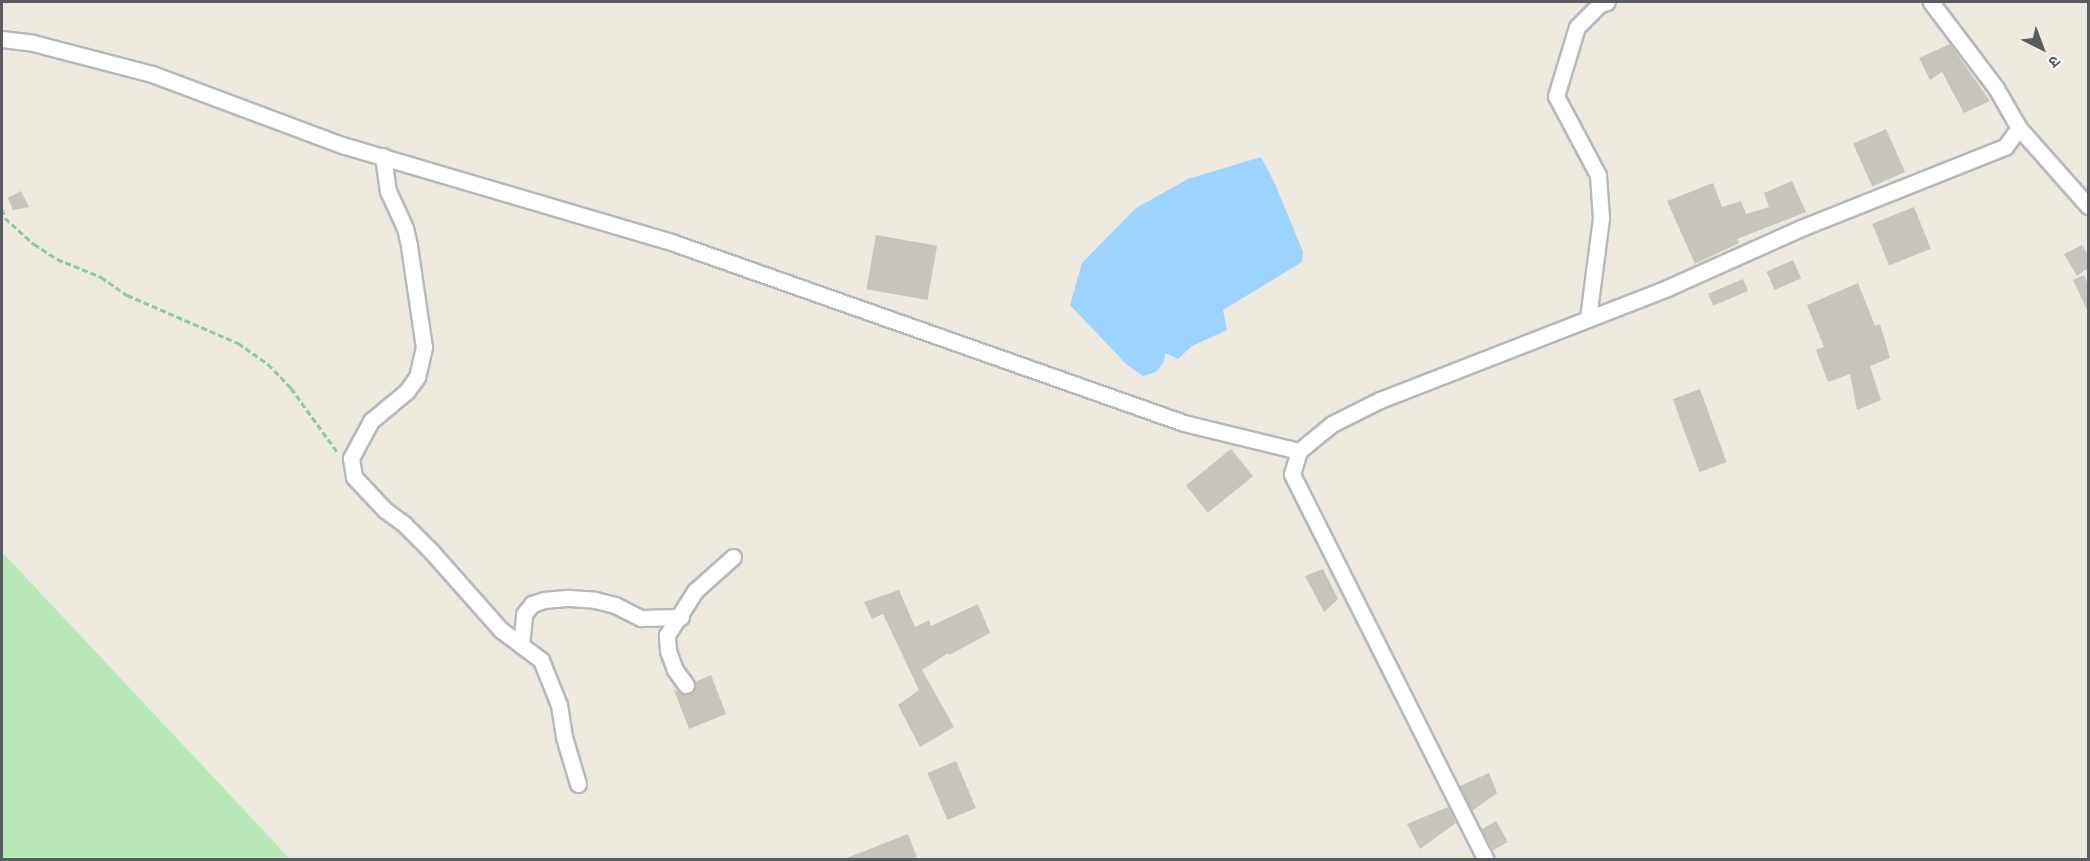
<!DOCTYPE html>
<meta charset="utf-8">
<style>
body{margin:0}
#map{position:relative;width:2090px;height:861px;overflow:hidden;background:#ede9de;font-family:"Work Sans","Noto Sans Devanagari",sans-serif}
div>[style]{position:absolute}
.green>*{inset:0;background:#b8e7b8}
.water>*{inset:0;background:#9cd4ff}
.building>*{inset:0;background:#c7c4bb;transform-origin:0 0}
.path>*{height:3px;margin-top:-1.5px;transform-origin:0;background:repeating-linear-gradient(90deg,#91c8a0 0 6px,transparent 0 9px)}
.roads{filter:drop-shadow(2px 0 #b5b8bd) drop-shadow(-2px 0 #b5b8bd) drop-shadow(0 2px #b5b8bd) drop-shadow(0 -2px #b5b8bd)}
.minor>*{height:15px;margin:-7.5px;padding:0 7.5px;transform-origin:7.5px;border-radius:7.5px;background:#fff}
span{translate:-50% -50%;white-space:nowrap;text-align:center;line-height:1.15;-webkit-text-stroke:6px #fff;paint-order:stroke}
.frame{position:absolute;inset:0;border:3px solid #585c61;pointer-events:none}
.north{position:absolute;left:2012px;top:18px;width:60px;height:60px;-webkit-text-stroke:4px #fff;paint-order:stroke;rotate:138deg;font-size:16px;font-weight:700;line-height:24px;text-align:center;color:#585c61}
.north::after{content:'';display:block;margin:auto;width:21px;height:27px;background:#585c61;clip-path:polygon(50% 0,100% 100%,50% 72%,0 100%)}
</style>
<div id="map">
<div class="green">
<div style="clip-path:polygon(2px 552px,290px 859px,2px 859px)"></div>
</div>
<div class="water">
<div style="clip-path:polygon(1261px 157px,1275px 184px,1303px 252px,1302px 262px,1223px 310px,1227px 330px,1192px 346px,1178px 359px,1165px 353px,1164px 362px,1156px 372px,1143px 376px,1126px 364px,1070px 305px,1082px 263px,1136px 208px,1188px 179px)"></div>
</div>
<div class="building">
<div style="clip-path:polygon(1950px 44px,1990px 101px,1964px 113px,1942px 72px,1930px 80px,1919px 58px)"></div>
<div style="left:1886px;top:129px;width:47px;height:36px;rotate:66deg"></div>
<div style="clip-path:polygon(1792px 181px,1806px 212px,1737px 239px,1739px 243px,1695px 264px,1667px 201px,1713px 183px,1722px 207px,1741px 201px,1746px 214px,1769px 207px,1764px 193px)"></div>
<div style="clip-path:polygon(21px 191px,29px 207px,13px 210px,8px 198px)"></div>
<div style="left:1914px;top:207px;width:45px;height:45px;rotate:68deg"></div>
<div style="left:876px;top:235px;width:62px;height:55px;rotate:10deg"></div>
<div style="clip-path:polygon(2082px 245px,2088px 255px,2088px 268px,2077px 276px,2064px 254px)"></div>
<div style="left:1793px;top:260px;width:20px;height:29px;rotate:66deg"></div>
<div style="clip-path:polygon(2084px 275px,2088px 285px,2088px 312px,2073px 280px)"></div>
<div style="left:1743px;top:279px;width:13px;height:38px;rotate:67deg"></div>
<div style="clip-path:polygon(1858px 283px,1875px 326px,1880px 324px,1890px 358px,1870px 366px,1881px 400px,1857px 410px,1850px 374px,1828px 382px,1816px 350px,1824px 347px,1807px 305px)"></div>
<div style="left:1700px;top:389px;width:78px;height:29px;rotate:70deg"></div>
<div style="left:1231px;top:449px;width:35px;height:58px;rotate:51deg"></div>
<div style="clip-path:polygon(1323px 569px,1338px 599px,1324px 612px,1305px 576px)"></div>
<div style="clip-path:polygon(899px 590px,915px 627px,929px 620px,931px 626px,978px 604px,990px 633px,949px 655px,948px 653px,922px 670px,954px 727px,920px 747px,898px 705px,919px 690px,883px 614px,872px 619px,864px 602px)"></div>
<div style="clip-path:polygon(711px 675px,726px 714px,689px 729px,674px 690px,688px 695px,695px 689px,695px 682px)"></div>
<div style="left:956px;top:761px;width:51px;height:31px;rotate:67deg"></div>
<div style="clip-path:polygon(1489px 773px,1497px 793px,1472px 811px,1460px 786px)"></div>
<div style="clip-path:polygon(1448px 807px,1456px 823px,1420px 849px,1407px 824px)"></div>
<div style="left:1496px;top:821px;width:24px;height:17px;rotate:60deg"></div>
<div style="clip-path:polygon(908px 834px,918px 860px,845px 860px,844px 859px)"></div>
</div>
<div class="path">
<div style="left:2px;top:209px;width:9px;rotate:72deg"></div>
<div style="left:5px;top:218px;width:39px;rotate:42deg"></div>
<div style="left:34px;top:244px;width:27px;rotate:33deg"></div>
<div style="left:57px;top:259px;width:48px;rotate:22.2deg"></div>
<div style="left:101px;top:277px;width:32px;rotate:35deg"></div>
<div style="left:127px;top:295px;width:121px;rotate:23.4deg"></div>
<div style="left:238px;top:343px;width:37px;rotate:35deg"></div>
<div style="left:268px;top:364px;width:33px;rotate:46deg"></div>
<div style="left:291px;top:388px;width:80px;rotate:54.1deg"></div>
</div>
<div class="roads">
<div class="minor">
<div style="left:2px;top:39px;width:31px;rotate:7deg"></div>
<div style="left:33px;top:43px;width:123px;rotate:14.6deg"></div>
<div style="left:152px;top:74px;width:203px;rotate:20.5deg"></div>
<div style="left:342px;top:145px;width:346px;rotate:16.4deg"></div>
<div style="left:674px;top:243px;width:541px;rotate:19.44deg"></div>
<div style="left:1184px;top:423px;width:118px;rotate:13.7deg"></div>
<div style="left:2019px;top:128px;width:104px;rotate:48.5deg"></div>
<div style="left:383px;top:156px;width:35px;rotate:82deg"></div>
<div style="left:388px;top:191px;width:41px;rotate:65.3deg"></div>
<div style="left:405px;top:228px;width:18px;rotate:77deg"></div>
<div style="left:409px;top:246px;width:102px;rotate:81.6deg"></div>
<div style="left:424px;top:347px;width:31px;rotate:103deg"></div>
<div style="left:417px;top:377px;width:17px;rotate:126deg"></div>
<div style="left:407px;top:391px;width:47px;rotate:140.2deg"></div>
<div style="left:371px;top:421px;width:42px;rotate:118.4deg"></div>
<div style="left:351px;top:458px;width:19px;rotate:81deg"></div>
<div style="left:354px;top:477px;width:45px;rotate:46.8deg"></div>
<div style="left:385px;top:510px;width:24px;rotate:36deg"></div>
<div style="left:404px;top:524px;width:38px;rotate:45deg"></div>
<div style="left:431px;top:551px;width:106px;rotate:48.5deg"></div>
<div style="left:501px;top:630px;width:50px;rotate:36.9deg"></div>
<div style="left:541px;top:660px;width:48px;rotate:68.2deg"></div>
<div style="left:559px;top:705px;width:32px;rotate:81deg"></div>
<div style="left:564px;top:737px;width:49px;rotate:73.4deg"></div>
<div style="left:1588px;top:318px;width:101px;rotate:-82.6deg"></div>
<div style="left:1601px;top:218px;width:43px;rotate:-94deg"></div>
<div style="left:1598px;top:175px;width:89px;rotate:-118deg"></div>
<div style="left:1556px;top:96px;width:72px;rotate:-73.1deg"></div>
<div style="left:1577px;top:27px;width:33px;rotate:-45deg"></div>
<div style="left:1600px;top:4px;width:7px;rotate:-16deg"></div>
<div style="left:521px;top:645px;width:31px;rotate:-84deg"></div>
<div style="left:524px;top:614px;width:13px;rotate:-51deg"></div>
<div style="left:532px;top:604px;width:13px;rotate:-18deg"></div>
<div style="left:544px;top:600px;width:25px;rotate:-5deg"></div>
<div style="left:569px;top:598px;width:26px;rotate:4deg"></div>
<div style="left:595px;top:600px;width:21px;rotate:14deg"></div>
<div style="left:615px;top:605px;width:29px;rotate:27deg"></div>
<div style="left:641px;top:618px;width:40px;rotate:-1.4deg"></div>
<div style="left:686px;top:685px;width:19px;rotate:-126deg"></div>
<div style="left:675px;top:670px;width:20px;rotate:-110deg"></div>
<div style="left:668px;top:651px;width:16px;rotate:-94deg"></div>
<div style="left:667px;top:635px;width:52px;rotate:-57.5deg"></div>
<div style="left:695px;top:591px;width:51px;rotate:-41.8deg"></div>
<div style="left:1486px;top:860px;width:432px;rotate:-116.7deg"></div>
<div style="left:1292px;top:474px;width:24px;rotate:-73deg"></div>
<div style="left:1299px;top:451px;width:43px;rotate:-39.3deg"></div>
<div style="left:1332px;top:424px;width:54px;rotate:-26.6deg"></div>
<div style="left:1380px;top:400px;width:308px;rotate:-21.3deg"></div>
<div style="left:1667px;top:288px;width:147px;rotate:-24.1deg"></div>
<div style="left:1801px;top:228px;width:219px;rotate:-21.7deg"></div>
<div style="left:2005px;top:147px;width:24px;rotate:-54deg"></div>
<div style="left:2019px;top:128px;width:46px;rotate:-119.9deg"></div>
<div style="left:1996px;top:88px;width:108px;rotate:-127.1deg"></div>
</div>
</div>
<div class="frame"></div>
<div class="north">उ</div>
</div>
